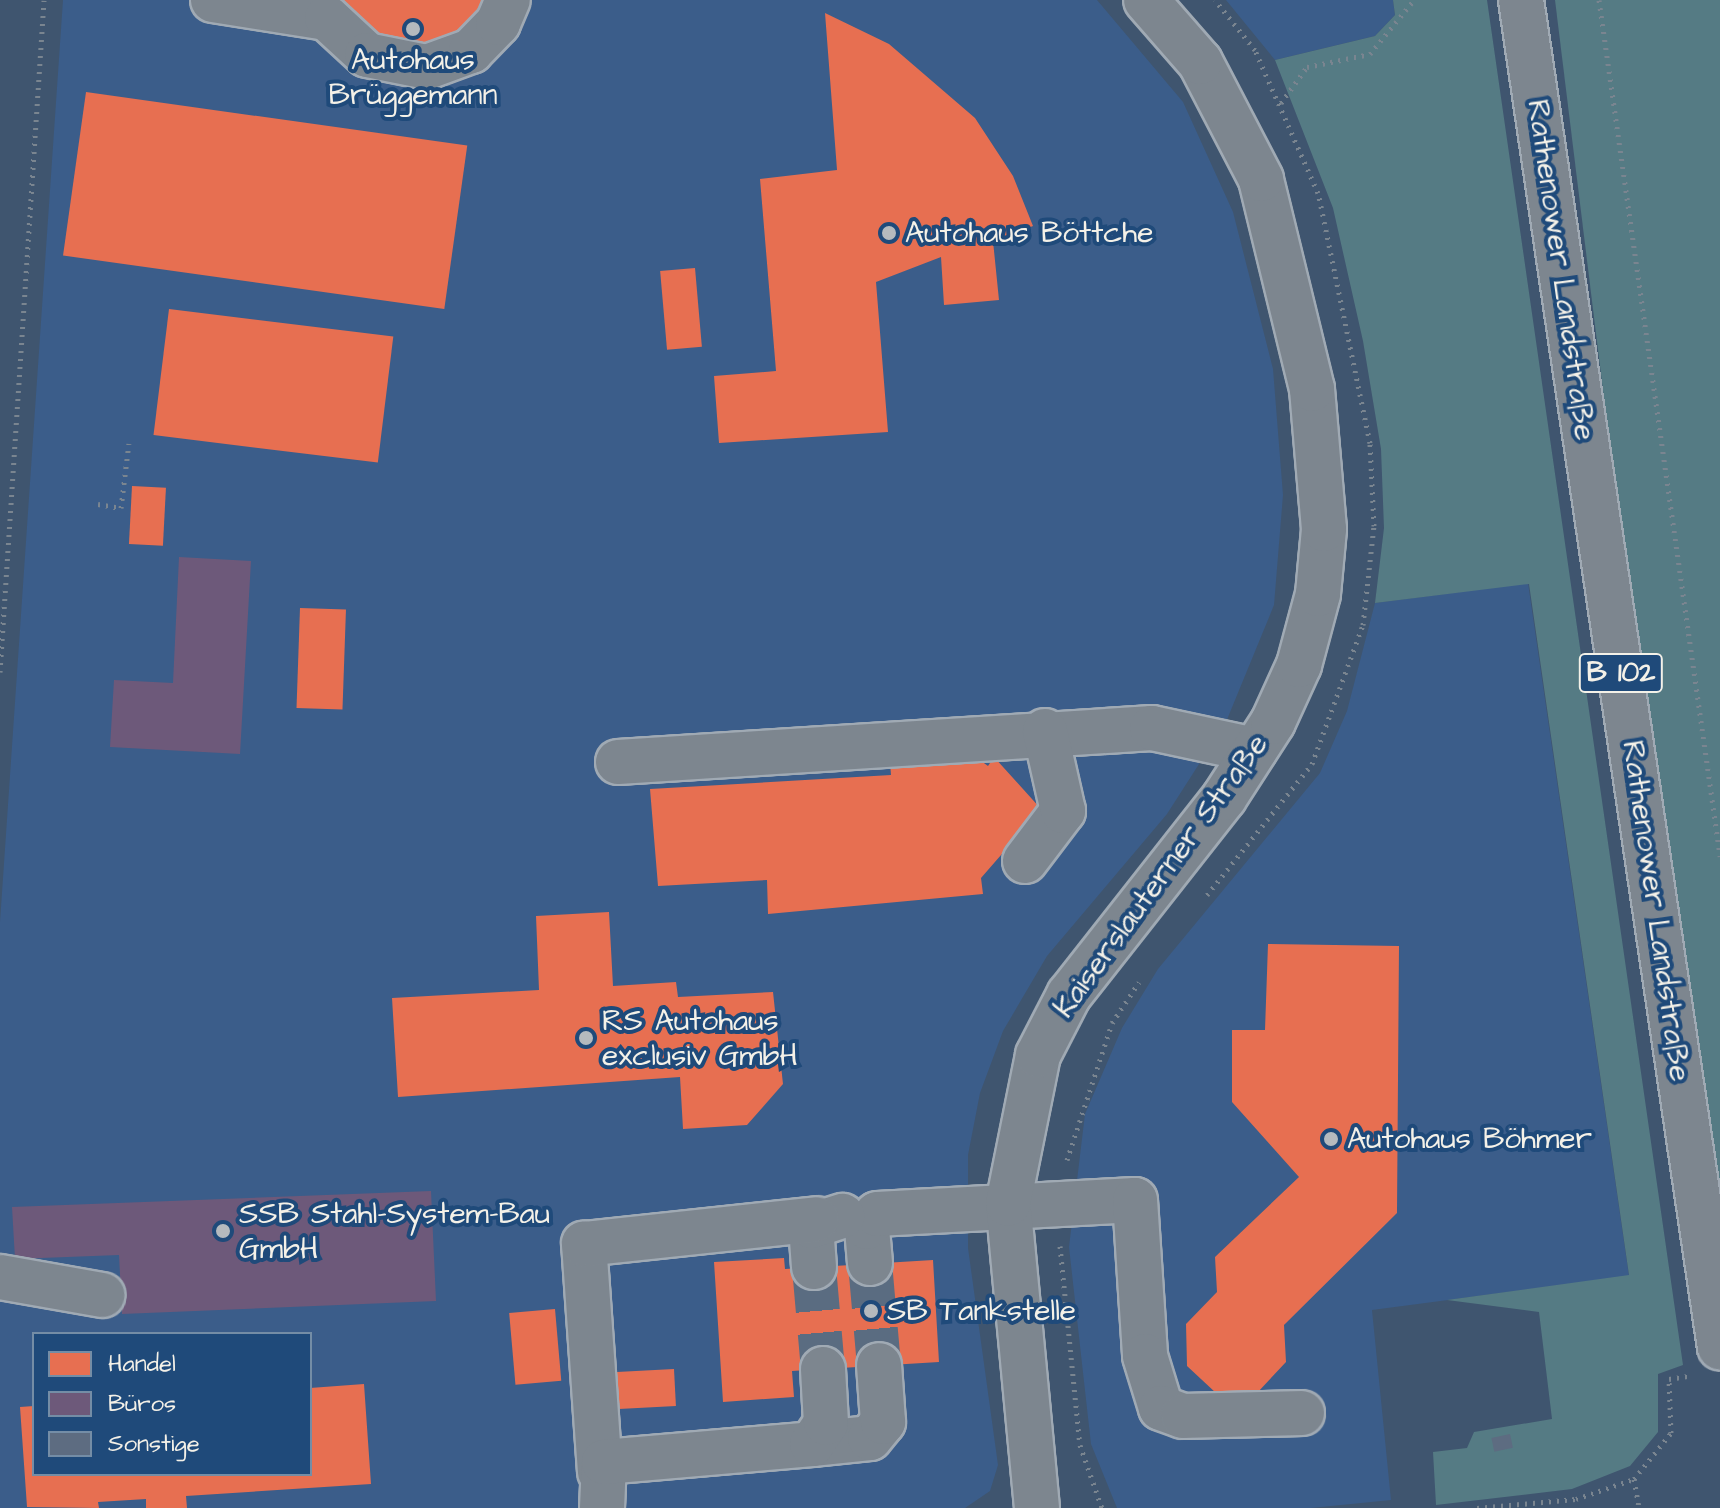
<!DOCTYPE html>
<meta charset="utf-8">
<style>
body{margin:0}
#map{position:relative;width:1720px;height:1508px;overflow:hidden;background:#3f556f;font-family:"Architects Daughter",sans-serif}
div>[style]{position:absolute}
.built>*{inset:0;background:#3b5d8a}
.green>*{inset:0;background:#557b84}
.shops>*{inset:0;background:#e76f51;transform-origin:0 0}
.offices>*{inset:0;background:#6d597a}
.building>*{inset:0;background:#5d6c81;transform-origin:0 0}
.minor-tunnel>*{height:44px;margin-top:-22px;transform-origin:0;background:repeating-linear-gradient(90deg,#5a6c81 0 44px,transparent 0 66px)}
.path>*{height:5px;margin-top:-2.5px;transform-origin:0;background:repeating-linear-gradient(90deg,#7a8590 0 2px,transparent 0 8px)}
.roads{filter:drop-shadow(2px 0 #a0aab4) drop-shadow(-2px 0 #a0aab4) drop-shadow(0 2px #a0aab4) drop-shadow(0 -2px #a0aab4)}
.minor>*{height:44px;margin:-22px;padding:0 22px;transform-origin:22px;border-radius:22px;background:#7d868f}
.major>*{height:44px;margin:-22px;padding:0 22px;transform-origin:22px;border-radius:22px;background:#7d868f}
.dots>*{width:22px;height:22px;translate:-50% -50%;box-sizing:border-box;border:4px solid #1f4a7a;border-radius:50%}
span{translate:-50% -50%;white-space:nowrap;text-align:center;line-height:1.15;-webkit-text-stroke:8px #1f4a7a;paint-order:stroke}
.shield-label span{padding:2px 6px;background:#1f4a7a;border:2px solid;border-radius:6px;-webkit-text-stroke-width:0}
.shield-label{font-size:28px;color:#f4f1e8;font-weight:700}
.poi-label{font-size:30px;color:#f4f1e8}
.left{translate:0 -50%;text-align:left}
.street-label{font-size:30px;color:#f4f1e8}
.legend{position:absolute;left:32px;top:1332px;width:280px;height:144px;box-sizing:border-box;background:#1f4a7a;border:2px solid #748da6;margin:0;padding:10px 14px;list-style:none;font-size:24px;color:#f4f1e8}
.legend li{display:flex;align-items:center;gap:16px;height:40px}
.legend b{width:40px;border:2px solid #748da6}
</style>
<div id="map">
<div class="built">
<div style="clip-path:polygon(evenodd,63px 0,1097px 0,1183px 102px,1233px 212px,1273px 369px,1283px 495px,1274px 605px,1226px 722px,1167px 814px,1047px 956px,1003px 1031px,980px 1093px,968px 1155px,968px 1248px,998px 1465px,990px 1491px,965px 1508px,0 1508px,0 922px,63px 0,34px 1334px,310px 1334px,310px 1474px,34px 1474px,34px 1334px)"></div>
<div style="clip-path:polygon(1226px 0,1393px 0,1395px 15px,1375px 36px,1275px 60px)"></div>
<div style="clip-path:polygon(1528px 583px,1629px 1276px,1372px 1310px,1391px 1500px,1311px 1508px,1117px 1508px,1091px 1444px,1069px 1247px,1085px 1114px,1122px 1028px,1158px 969px,1320px 773px,1347px 711px,1375px 603px)"></div>
</div>
<div class="green">
<div style="clip-path:polygon(1393px 0,1487px 0,1683px 1365px,1658px 1374px,1658px 1432px,1630px 1466px,1572px 1489px,1436px 1505px,1433px 1452px,1467px 1448px,1474px 1432px,1552px 1419px,1539px 1312px,1447px 1300px,1629px 1275px,1529px 584px,1375px 603px,1384px 528px,1381px 449px,1363px 341px,1333px 208px,1275px 60px,1375px 36px,1395px 15px)"></div>
<div style="clip-path:polygon(1555px 0,1720px 0,1720px 1196px,1622px 545px)"></div>
</div>
<div class="shops">
<div style="clip-path:polygon(338px 0,492px 0,482px 21px,418px 56px,380px 47px)"></div>
<div style="clip-path:polygon(825px 13px,889px 44px,975px 118px,1013px 176px,1033px 226px,993px 241px,999px 300px,944px 305px,941px 257px,876px 282px,888px 432px,719px 443px,714px 376px,776px 371px,760px 179px,837px 170px)"></div>
<div style="left:86px;top:92px;width:385px;height:165px;rotate:8deg"></div>
<div style="left:695px;top:268px;width:79px;height:35px;rotate:85deg"></div>
<div style="left:169px;top:309px;width:226px;height:127px;rotate:7deg"></div>
<div style="left:132px;top:486px;width:34px;height:58px;rotate:3deg"></div>
<div style="left:300px;top:608px;width:46px;height:100px;rotate:2deg"></div>
<div style="clip-path:polygon(973px 755px,988px 766px,994px 757px,1041px 809px,981px 878px,983px 894px,768px 914px,767px 880px,658px 886px,650px 789px,891px 775px,890px 762px)"></div>
<div style="clip-path:polygon(609px 912px,613px 986px,676px 982px,678px 997px,773px 992px,783px 1084px,747px 1125px,683px 1129px,680px 1077px,398px 1097px,392px 998px,539px 990px,536px 916px)"></div>
<div style="clip-path:polygon(1268px 944px,1399px 946px,1397px 1213px,1284px 1325px,1286px 1362px,1257px 1393px,1216px 1393px,1187px 1366px,1186px 1324px,1217px 1292px,1215px 1257px,1299px 1177px,1232px 1102px,1232px 1030px,1265px 1030px)"></div>
<div style="clip-path:polygon(784px 1258px,785px 1269px,933px 1260px,939px 1362px,792px 1371px,794px 1397px,723px 1402px,714px 1262px)"></div>
<div style="left:555px;top:1309px;width:72px;height:46px;rotate:85deg"></div>
<div style="left:674px;top:1369px;width:37px;height:62px;rotate:87deg"></div>
<div style="clip-path:polygon(364px 1384px,371px 1484px,186px 1496px,187px 1508px,146px 1508px,146px 1499px,98px 1502px,99px 1508px,27px 1507px,20px 1407px,34px 1406px,34px 1474px,310px 1474px,310px 1388px)"></div>
</div>
<div class="offices">
<div style="clip-path:polygon(179px 557px,251px 561px,240px 754px,110px 747px,114px 680px,173px 683px)"></div>
<div style="clip-path:polygon(431px 1191px,436px 1301px,122px 1314px,119px 1255px,15px 1259px,12px 1207px)"></div>
</div>
<div class="building">
<div style="left:1510px;top:1434px;width:14px;height:19px;rotate:78deg"></div>
</div>
<div class="minor-tunnel">
<div style="left:870px;top:1263px;width:102px;rotate:85deg"></div>
<div style="left:814px;top:1267px;width:102px;rotate:85deg"></div>
</div>
<div class="path">
<div style="left:1599px;top:0;width:865px;rotate:81.95deg"></div>
<div style="left:1281px;top:103px;width:44px;rotate:-54.2deg"></div>
<div style="left:1307px;top:67px;width:64px;rotate:-11.7deg"></div>
<div style="left:1370px;top:54px;width:70px;rotate:-50.8deg"></div>
<div style="left:98px;top:504px;width:23px;rotate:10deg"></div>
<div style="left:121px;top:508px;width:65px;rotate:-83deg"></div>
<div style="left:0;top:672px;width:673px;rotate:-86.25deg"></div>
<div style="left:1207px;top:895px;width:168px;rotate:-51.3deg"></div>
<div style="left:1312px;top:764px;width:148px;rotate:-69.9deg"></div>
<div style="left:1363px;top:625px;width:100px;rotate:-83.7deg"></div>
<div style="left:1374px;top:526px;width:83px;rotate:-92.8deg"></div>
<div style="left:1370px;top:443px;width:255px;rotate:-101.7deg"></div>
<div style="left:1318px;top:193px;width:156px;rotate:-113.8deg"></div>
<div style="left:1255px;top:50px;width:64px;rotate:-128.7deg"></div>
<div style="left:1067px;top:1160px;width:144px;rotate:-71.8deg"></div>
<div style="left:1112px;top:1023px;width:49px;rotate:-56.6deg"></div>
<div style="left:1060px;top:1246px;width:200px;rotate:84.3deg"></div>
<div style="left:1080px;top:1445px;width:67px;rotate:70.8deg"></div>
<div style="left:1634px;top:1479px;width:29px;rotate:80deg"></div>
<div style="left:1477px;top:1508px;width:99px;rotate:-5.2deg"></div>
<div style="left:1576px;top:1499px;width:61px;rotate:-19deg"></div>
<div style="left:1634px;top:1479px;width:59px;rotate:-51.2deg"></div>
<div style="left:1671px;top:1433px;width:54px;rotate:-92.1deg"></div>
<div style="left:1669px;top:1379px;width:20px;rotate:-9deg"></div>
</div>
<div class="roads">
<div class="minor">
<div style="left:213px;top:0;width:115px;rotate:9deg"></div>
<div style="left:327px;top:18px;width:54px;rotate:42.8deg"></div>
<div style="left:367px;top:55px;width:61px;rotate:11.3deg"></div>
<div style="left:427px;top:67px;width:47px;rotate:-20deg"></div>
<div style="left:471px;top:51px;width:39px;rotate:-46deg"></div>
<div style="left:498px;top:23px;width:25px;rotate:-67deg"></div>
<div style="left:618px;top:762px;width:535px;rotate:-3.64deg"></div>
<div style="left:1152px;top:728px;width:105px;rotate:12.1deg"></div>
<div style="left:1025px;top:861px;width:63px;rotate:-52.8deg"></div>
<div style="left:1063px;top:811px;width:82px;rotate:-102.7deg"></div>
<div style="left:870px;top:1263px;width:36px;rotate:-95deg"></div>
<div style="left:867px;top:1227px;width:16px;rotate:-52deg"></div>
<div style="left:877px;top:1214px;width:258px;rotate:-3.1deg"></div>
<div style="left:1135px;top:1200px;width:156px;rotate:86.3deg"></div>
<div style="left:1145px;top:1356px;width:54px;rotate:72.9deg"></div>
<div style="left:1161px;top:1408px;width:23px;rotate:20deg"></div>
<div style="left:1183px;top:1416px;width:119px;rotate:-1.4deg"></div>
<div style="left:814px;top:1267px;width:41px;rotate:-94.2deg"></div>
<div style="left:811px;top:1226px;width:33px;rotate:-18deg"></div>
<div style="left:0;top:1277px;width:104px;rotate:10deg"></div>
<div style="left:812px;top:1444px;width:58px;rotate:-5.9deg"></div>
<div style="left:870px;top:1438px;width:21px;rotate:-51deg"></div>
<div style="left:883px;top:1422px;width:57px;rotate:-94deg"></div>
<div style="left:600px;top:1472px;width:229px;rotate:-94deg"></div>
<div style="left:584px;top:1244px;width:234px;rotate:-6.1deg"></div>
<div style="left:602px;top:1508px;width:46px;rotate:-87.5deg"></div>
<div style="left:604px;top:1462px;width:209px;rotate:-4.9deg"></div>
<div style="left:812px;top:1444px;width:25px;rotate:-56deg"></div>
<div style="left:826px;top:1423px;width:54px;rotate:-93.2deg"></div>
<div style="left:1037px;top:1508px;width:305px;rotate:-95.4deg"></div>
<div style="left:1008px;top:1204px;width:152px;rotate:-78.6deg"></div>
<div style="left:1038px;top:1055px;width:68px;rotate:-62.7deg"></div>
<div style="left:1069px;top:995px;width:251px;rotate:-51.8deg"></div>
<div style="left:1224px;top:798px;width:90px;rotate:-57.2deg"></div>
<div style="left:1273px;top:722px;width:63px;rotate:-65.5deg"></div>
<div style="left:1299px;top:665px;width:73px;rotate:-75deg"></div>
<div style="left:1318px;top:594px;width:65px;rotate:-84.7deg"></div>
<div style="left:1324px;top:529px;width:141px;rotate:-94.9deg"></div>
<div style="left:1312px;top:389px;width:216px;rotate:-103.7deg"></div>
<div style="left:1261px;top:179px;width:132px;rotate:-117.5deg"></div>
<div style="left:1200px;top:62px;width:82px;rotate:-131.1deg"></div>
</div>
<div class="major">
<div style="left:1521px;top:0;width:1362px;rotate:81.6deg"></div>
</div>
</div>
<div class="dots">
<div style="left:413px;top:29px;background:#b5babe"></div>
<div style="left:889px;top:233px;background:#b5babe"></div>
<div style="left:586px;top:1038px;background:#b5babe"></div>
<div style="left:1331px;top:1139px;background:#b5babe"></div>
<div style="left:223px;top:1231px;background:#b5babe"></div>
<div style="left:871px;top:1311px;background:#b5babe"></div>
</div>
<div class="shield-label">
<span style="left:1621px;top:673px">B 102</span>
</div>
<div class="poi-label">
<span style="left:413px;top:77px">Autohaus<br>Brüggemann</span>
<span class="left" style="left:905px;top:233px">Autohaus Böttche</span>
<span class="left" style="left:602px;top:1038px">RS Autohaus<br>exclusiv GmbH</span>
<span class="left" style="left:1347px;top:1139px">Autohaus Böhmer</span>
<span class="left" style="left:239px;top:1231px">SSB Stahl-System-Bau<br>GmbH</span>
<span class="left" style="left:887px;top:1311px">SB Tankstelle</span>
</div>
<div class="street-label">
<span style="left:1561px;top:270px;rotate:82deg">Rathenower Landstraße</span>
<span style="left:1161px;top:876px;rotate:-54deg">Kaiserslauterner Straße</span>
<span style="left:1656px;top:911px;rotate:82deg">Rathenower Landstraße</span>
</div>
<ul class="legend">
<li><b style="height:22px;background:#e76f51"></b>Handel</li>
<li><b style="height:22px;background:#6d597a"></b>Büros</li>
<li><b style="height:22px;background:#5d6c81"></b>Sonstige</li>
</ul>
</div>
